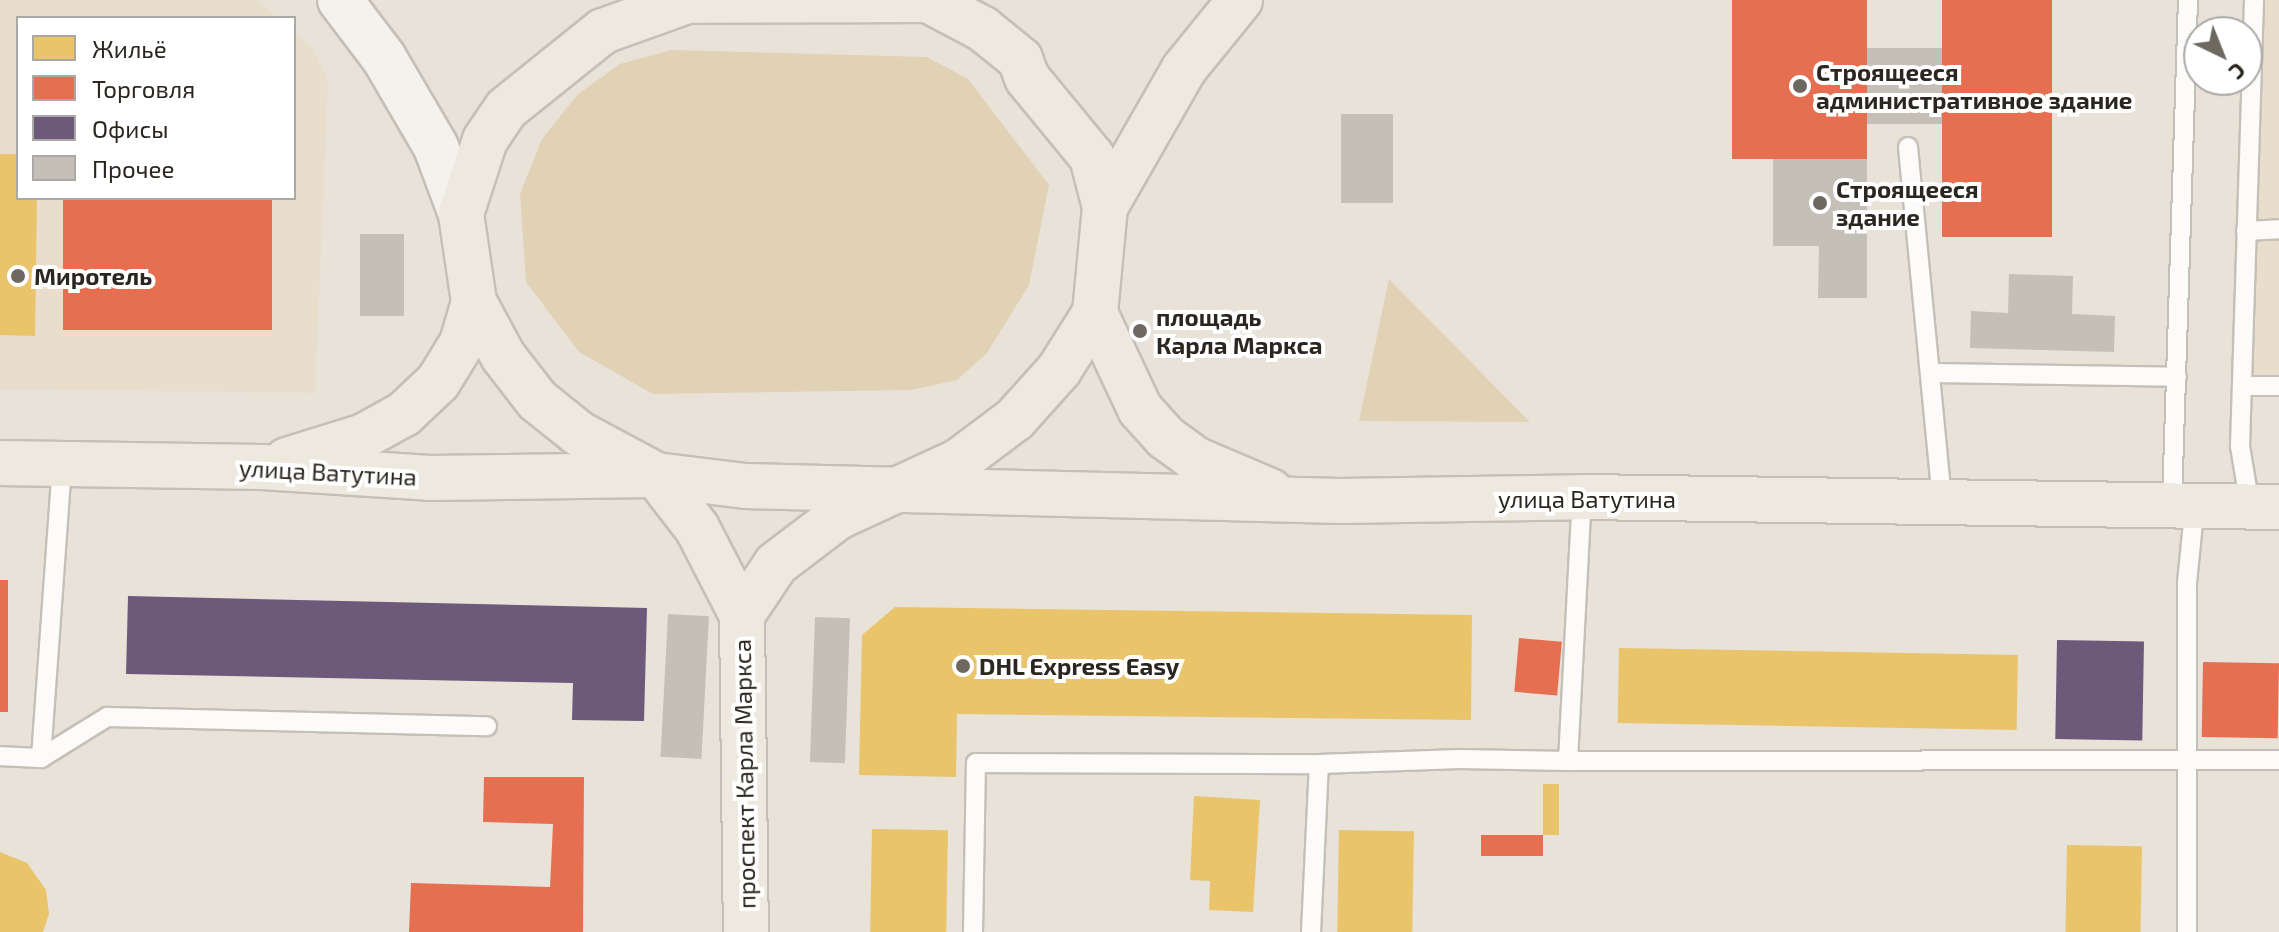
<!DOCTYPE html>
<meta charset="utf-8">
<style>
body{margin:0}
#map{position:relative;width:2279px;height:932px;overflow:hidden;background:#e8e2d8;font-family:"Exo 2",sans-serif}
div>[style]{position:absolute}
.built>*{inset:0;background:#e8decb}
.green>*{inset:0;background:#e1d2b5}
.homes>*{inset:0;background:#e9c46a;transform-origin:0 0}
.shops>*{inset:0;background:#e76f51;transform-origin:0 0}
.offices>*{inset:0;background:#6d597a;transform-origin:0 0}
.building>*{inset:0;background:#c4c0b8;transform-origin:0 0}
.roads{filter:drop-shadow(2px 0 #c4c0b8) drop-shadow(-2px 0 #c4c0b8) drop-shadow(0 2px #c4c0b8) drop-shadow(0 -2px #c4c0b8)}
.service>*{height:18px;margin:-9px;padding:0 9px;transform-origin:9px;border-radius:9px;background:#fcfbf9}
.secondary>*{height:44px;margin:-22px;padding:0 22px;transform-origin:22px;border-radius:22px;background:#f5f1ec}
.primary>*{height:44px;margin:-22px;padding:0 22px;transform-origin:22px;border-radius:22px;background:#eee9de}
.dots>*{width:22px;height:22px;translate:-50% -50%;box-sizing:border-box;border:4px solid #fff;border-radius:50%}
span{translate:-50% -50%;white-space:nowrap;text-align:center;line-height:1.15;-webkit-text-stroke:8px #fff;paint-order:stroke}
.poi-label{font-size:24px;color:#2b2720;font-weight:700}
.left{translate:0 -50%;text-align:left}
.street-label{font-size:24px;color:#2b2720}
.legend{position:absolute;left:16px;top:16px;width:280px;height:184px;box-sizing:border-box;background:#fff;border:2px solid #aaa9a6;margin:0;padding:10px 14px;list-style:none;font-size:24px;color:#2b2720}
.legend li{display:flex;align-items:center;gap:16px;height:40px}
.legend b{width:40px;border:2px solid #aaa9a6}
.north{position:absolute;left:2183px;top:16px;width:80px;height:80px;box-sizing:border-box;background:#fff;border:2px solid #aaa9a6;border-radius:50%;rotate:137deg;font-size:22px;font-weight:700;line-height:32px;text-align:center;color:#2b2720}
.north::after{content:'';display:block;margin:auto;width:28px;height:36px;background:#6d6860;clip-path:polygon(50% 0,100% 100%,50% 72%,0 100%)}
</style>
<div id="map">
<div class="built">
<div style="clip-path:polygon(0 0,257px 0,278px 18px,18px 18px,18px 198px,294px 198px,294px 32px,312px 48px,328px 80px,315px 393px,0 389px)"></div>
<div style="clip-path:polygon(2242px 0,2279px 0,2279px 377px,2230px 377px,2240px 80px,2247px 80px)"></div>
</div>
<div class="green">
<div style="clip-path:polygon(671px 50px,927px 57px,968px 79px,1049px 185px,1029px 285px,987px 353px,957px 380px,911px 390px,653px 394px,579px 352px,526px 282px,520px 194px,542px 139px,578px 94px,620px 64px)"></div>
<div style="clip-path:polygon(1389px 279px,1530px 422px,1359px 421px)"></div>
</div>
<div class="homes">
<div style="clip-path:polygon(0 154px,18px 154px,18px 198px,37px 198px,35px 336px,0 335px)"></div>
<div style="clip-path:polygon(895px 607px,1472px 615px,1471px 720px,957px 714px,956px 777px,859px 775px,862px 635px)"></div>
<div style="left:1619px;top:648px;width:399px;height:75px;rotate:1deg"></div>
<div style="left:1543px;top:784px;width:16px;height:51px"></div>
<div style="clip-path:polygon(1194px 796px,1260px 800px,1253px 912px,1209px 910px,1210px 881px,1190px 880px)"></div>
<div style="left:872px;top:829px;width:76px;height:103px;rotate:1deg"></div>
<div style="left:1339px;top:830px;width:75px;height:102px;rotate:1deg"></div>
<div style="left:2067px;top:845px;width:75px;height:87px;rotate:1deg"></div>
<div style="clip-path:polygon(0 852px,27px 863px,46px 890px,49px 914px,43px 932px,0 932px)"></div>
</div>
<div class="shops">
<div style="left:1732px;top:0;width:135px;height:159px"></div>
<div style="left:1942px;top:0;width:110px;height:237px"></div>
<div style="left:63px;top:198px;width:209px;height:132px"></div>
<div style="left:0;top:580px;width:8px;height:132px"></div>
<div style="left:1519px;top:638px;width:43px;height:54px;rotate:5deg"></div>
<div style="left:2203px;top:662px;width:76px;height:75px;rotate:1deg"></div>
<div style="clip-path:polygon(484px 777px,584px 777px,583px 932px,409px 932px,411px 883px,550px 887px,553px 824px,483px 822px)"></div>
<div style="left:1481px;top:835px;width:62px;height:21px"></div>
</div>
<div class="offices">
<div style="clip-path:polygon(128px 596px,647px 608px,644px 721px,572px 720px,573px 683px,126px 674px)"></div>
<div style="left:2057px;top:640px;width:87px;height:99px;rotate:1deg"></div>
</div>
<div class="building">
<div style="left:1867px;top:48px;width:75px;height:76px"></div>
<div style="left:1393px;top:114px;width:89px;height:52px;rotate:90deg"></div>
<div style="clip-path:polygon(1773px 159px,1867px 159px,1867px 298px,1818px 298px,1819px 246px,1773px 246px)"></div>
<div style="left:360px;top:234px;width:44px;height:82px"></div>
<div style="clip-path:polygon(2009px 274px,2073px 276px,2072px 314px,2115px 316px,2114px 352px,1970px 348px,1971px 311px,2008px 313px)"></div>
<div style="left:668px;top:614px;width:41px;height:143px;rotate:3deg"></div>
<div style="left:815px;top:617px;width:35px;height:145px;rotate:2deg"></div>
</div>
<div class="roads">
<div class="service">
<div style="left:1908px;top:147px;width:357px;rotate:84.5deg"></div>
<div style="left:2246px;top:231px;width:33px;rotate:-3deg"></div>
<div style="left:1933px;top:373px;width:244px;rotate:0.9deg"></div>
<div style="left:2242px;top:386px;width:37px"></div>
<div style="left:2172px;top:503px;width:503px;rotate:-88.18deg"></div>
<div style="left:2250px;top:506px;width:61px;rotate:-99.5deg"></div>
<div style="left:2240px;top:446px;width:446px;rotate:-88.2deg"></div>
<div style="left:0;top:756px;width:41px;rotate:2.8deg"></div>
<div style="left:41px;top:758px;width:295px;rotate:-85.9deg"></div>
<div style="left:41px;top:758px;width:78px;rotate:-31.8deg"></div>
<div style="left:107px;top:717px;width:380px;rotate:1.4deg"></div>
<div style="left:1568px;top:761px;width:711px;rotate:-0.08deg"></div>
<div style="left:973px;top:932px;width:169px;rotate:-89deg"></div>
<div style="left:976px;top:763px;width:343px;rotate:0.2deg"></div>
<div style="left:1311px;top:932px;width:168px;rotate:-87.3deg"></div>
<div style="left:1319px;top:764px;width:141px;rotate:-2deg"></div>
<div style="left:1460px;top:759px;width:108px;rotate:1.1deg"></div>
<div style="left:1568px;top:761px;width:264px;rotate:-87deg"></div>
<div style="left:2187px;top:932px;width:349px;rotate:-90deg"></div>
<div style="left:2187px;top:583px;width:80px;rotate:-84.3deg"></div>
</div>
<div class="secondary">
<div style="left:340px;top:0;width:73px;rotate:52.8deg"></div>
<div style="left:384px;top:58px;width:103px;rotate:59.7deg"></div>
<div style="left:436px;top:147px;width:72px;rotate:69.5deg"></div>
</div>
<div class="primary">
<div style="left:935px;top:0;width:248px;rotate:179.8deg"></div>
<div style="left:687px;top:1px;width:89px;rotate:160.3deg"></div>
<div style="left:603px;top:31px;width:124px;rotate:141.2deg"></div>
<div style="left:506px;top:109px;width:37px;rotate:124deg"></div>
<div style="left:485px;top:140px;width:78px;rotate:108deg"></div>
<div style="left:461px;top:214px;width:89px;rotate:81.6deg"></div>
<div style="left:474px;top:302px;width:61px;rotate:61.8deg"></div>
<div style="left:503px;top:356px;width:56px;rotate:52.3deg"></div>
<div style="left:537px;top:400px;width:53px;rotate:38.8deg"></div>
<div style="left:578px;top:433px;width:89px;rotate:28.3deg"></div>
<div style="left:656px;top:475px;width:90px;rotate:7deg"></div>
<div style="left:745px;top:486px;width:595px;rotate:1.44deg"></div>
<div style="left:1340px;top:501px;width:242px;rotate:-0.9deg"></div>
<div style="left:1582px;top:497px;width:697px;rotate:0.82deg"></div>
<div style="left:1105px;top:207px;width:159px;rotate:-60.2deg"></div>
<div style="left:1184px;top:69px;width:89px;rotate:-50.9deg"></div>
<div style="left:1095px;top:313px;width:106px;rotate:64.9deg"></div>
<div style="left:1140px;top:409px;width:38px;rotate:48deg"></div>
<div style="left:1165px;top:437px;width:37px;rotate:36deg"></div>
<div style="left:1195px;top:459px;width:82px;rotate:23.1deg"></div>
<div style="left:287px;top:460px;width:81px;rotate:-17.3deg"></div>
<div style="left:364px;top:436px;width:46px;rotate:-28.8deg"></div>
<div style="left:404px;top:414px;width:47px;rotate:-43.3deg"></div>
<div style="left:438px;top:382px;width:46px;rotate:-58.4deg"></div>
<div style="left:462px;top:343px;width:43px;rotate:-73.7deg"></div>
<div style="left:0;top:463px;width:262px;rotate:0.9deg"></div>
<div style="left:262px;top:467px;width:168px;rotate:3.7deg"></div>
<div style="left:430px;top:478px;width:223px;rotate:-0.8deg"></div>
<div style="left:656px;top:475px;width:67px;rotate:52.3deg"></div>
<div style="left:697px;top:528px;width:98px;rotate:62.7deg"></div>
<div style="left:742px;top:615px;width:317px;rotate:89.3deg"></div>
<div style="left:742px;top:615px;width:61px;rotate:-56.3deg"></div>
<div style="left:776px;top:564px;width:78px;rotate:-37.2deg"></div>
<div style="left:838px;top:517px;width:133px;rotate:-24.8deg"></div>
<div style="left:959px;top:461px;width:70px;rotate:-36.9deg"></div>
<div style="left:1015px;top:419px;width:66px;rotate:-48.1deg"></div>
<div style="left:1059px;top:370px;width:67px;rotate:-57.7deg"></div>
<div style="left:1095px;top:313px;width:106px;rotate:-84.6deg"></div>
<div style="left:1105px;top:207px;width:52px;rotate:-104.6deg"></div>
<div style="left:1092px;top:157px;width:102px;rotate:-129.4deg"></div>
<div style="left:1027px;top:78px;width:20px;rotate:-110deg"></div>
<div style="left:1020px;top:59px;width:48px;rotate:-141deg"></div>
<div style="left:983px;top:29px;width:60px;rotate:-152.2deg"></div>
</div>
</div>
<div class="dots">
<div style="left:1800px;top:86px;background:#6d6860"></div>
<div style="left:1820px;top:203px;background:#6d6860"></div>
<div style="left:18px;top:276px;background:#6d6860"></div>
<div style="left:1140px;top:331px;background:#6d6860"></div>
<div style="left:963px;top:666px;background:#6d6860"></div>
</div>
<div class="poi-label">
<span class="left" style="left:1816px;top:86px">Строящееся<br>административное здание</span>
<span class="left" style="left:1836px;top:203px">Строящееся<br>здание</span>
<span class="left" style="left:34px;top:276px">Миротель</span>
<span class="left" style="left:1156px;top:331px">площадь<br>Карла Маркса</span>
<span class="left" style="left:979px;top:666px">DHL Express Easy</span>
</div>
<div class="street-label">
<span style="left:328px;top:472px;rotate:3deg">улица Ватутина</span>
<span style="left:1587px;top:499px">улица Ватутина</span>
<span style="left:744px;top:774px;rotate:-91deg">проспект Карла Маркса</span>
</div>
<ul class="legend">
<li><b style="height:22px;background:#e9c46a"></b>Жильё</li>
<li><b style="height:22px;background:#e76f51"></b>Торговля</li>
<li><b style="height:22px;background:#6d597a"></b>Офисы</li>
<li><b style="height:22px;background:#c4c0b8"></b>Прочее</li>
</ul>
<div class="north">С</div>
</div>
